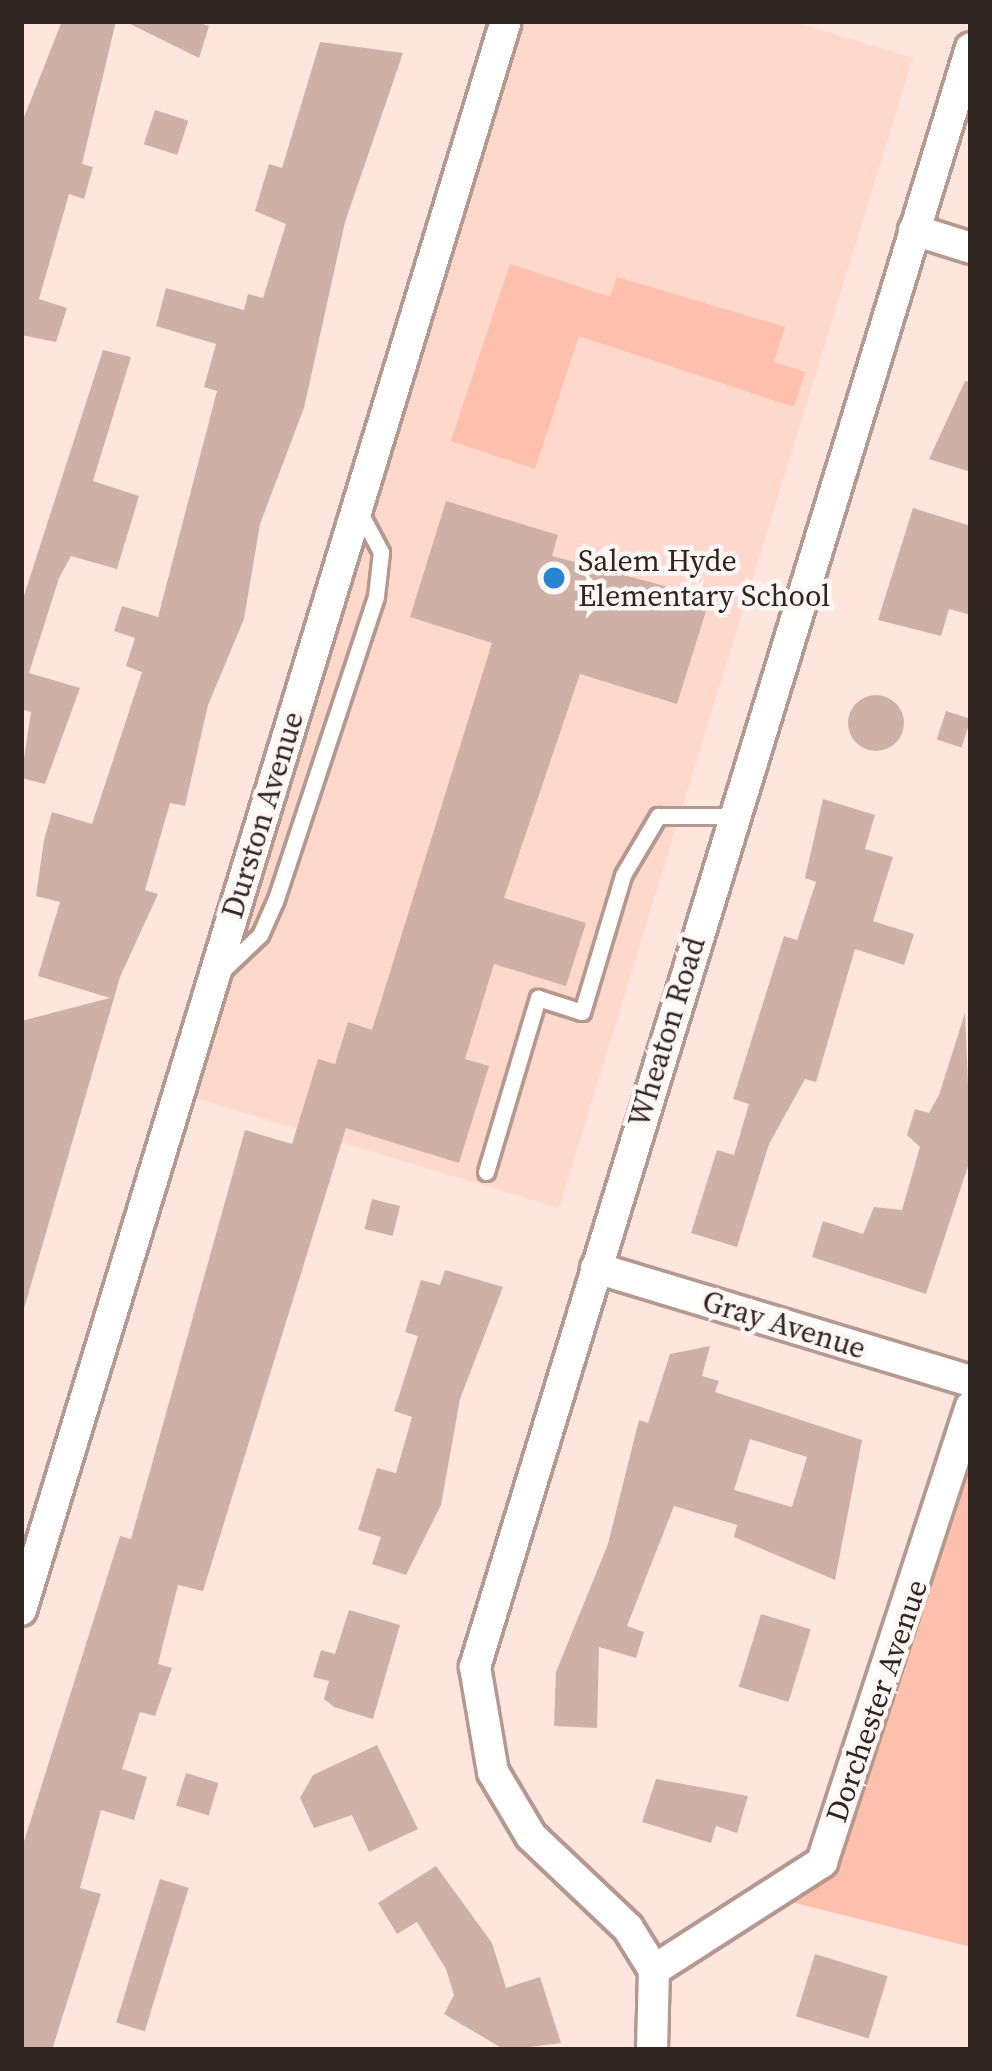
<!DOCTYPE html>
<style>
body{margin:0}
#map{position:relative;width:992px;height:2071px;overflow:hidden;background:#fee5de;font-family:"Source Serif 4",serif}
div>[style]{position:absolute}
.built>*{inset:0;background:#ffd8cc}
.green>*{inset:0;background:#fec0ad}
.building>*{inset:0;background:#ceb0a7;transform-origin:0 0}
.round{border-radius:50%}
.roads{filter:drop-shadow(3px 0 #b5988f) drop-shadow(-3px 0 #b5988f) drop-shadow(0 3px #b5988f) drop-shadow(0 -3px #b5988f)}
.lane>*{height:15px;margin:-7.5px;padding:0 7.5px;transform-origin:7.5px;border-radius:7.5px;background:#fff}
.street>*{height:30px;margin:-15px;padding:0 15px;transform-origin:15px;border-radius:15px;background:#fff}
.dots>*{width:33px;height:33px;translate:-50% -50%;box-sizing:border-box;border:6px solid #fdf7f5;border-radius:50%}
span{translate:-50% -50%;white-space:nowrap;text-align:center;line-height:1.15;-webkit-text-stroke:9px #fdf7f5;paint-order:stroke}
.poi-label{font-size:30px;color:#302421}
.left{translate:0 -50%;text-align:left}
.street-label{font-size:30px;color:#302421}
.frame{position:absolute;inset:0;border:24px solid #302421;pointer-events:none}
</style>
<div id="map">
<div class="built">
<div style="clip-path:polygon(525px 21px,791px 21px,913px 58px,559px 1208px,195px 1098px)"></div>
</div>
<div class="green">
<div style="clip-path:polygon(510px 264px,610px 297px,617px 277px,785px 327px,774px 362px,805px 372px,794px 407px,579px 336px,535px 469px,451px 441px)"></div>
<div style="clip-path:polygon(971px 1407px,971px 1947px,779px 1899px,808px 1877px)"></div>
</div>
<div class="building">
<div style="clip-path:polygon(62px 21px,116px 21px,82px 164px,93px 167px,84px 199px,69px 194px,39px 299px,67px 308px,56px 342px,21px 335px,21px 125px)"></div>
<div style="clip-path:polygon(124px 21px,192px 21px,209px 26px,199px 58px)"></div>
<div style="clip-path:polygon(320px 42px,403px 53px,345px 222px,304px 408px,260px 524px,244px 619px,208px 705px,185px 806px,170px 803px,145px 890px,158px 894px,120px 977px,21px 1319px,21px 1021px,110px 998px,38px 976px,60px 902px,36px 896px,44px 840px,52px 812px,92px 824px,142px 672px,126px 666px,135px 638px,114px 631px,122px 606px,158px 617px,217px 391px,204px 387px,216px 344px,156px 326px,166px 288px,244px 310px,248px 294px,263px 298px,286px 224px,255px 211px,269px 164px,282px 168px)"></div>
<div style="left:155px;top:110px;width:35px;height:36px;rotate:18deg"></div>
<div style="clip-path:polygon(103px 350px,131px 357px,93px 481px,139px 496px,117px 569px,71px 556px,59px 578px,29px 673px,80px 688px,45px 784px,21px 778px,31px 712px,21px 709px,21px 605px)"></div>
<div style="clip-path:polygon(965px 381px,971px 382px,971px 472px,929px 459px)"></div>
<div style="clip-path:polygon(446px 501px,558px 535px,552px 556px,710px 598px,677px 704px,580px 674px,504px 898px,586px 923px,566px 986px,494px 964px,465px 1059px,489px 1066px,459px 1163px,346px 1128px,203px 1591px,178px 1585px,158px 1664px,172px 1668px,155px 1716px,140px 1712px,122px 1769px,147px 1777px,134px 1820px,101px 1810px,80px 1888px,101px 1894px,52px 2050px,21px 2050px,21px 1851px,120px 1536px,131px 1539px,245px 1130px,292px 1144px,318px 1059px,335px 1064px,348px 1022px,372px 1030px,492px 643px,410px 617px)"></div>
<div style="clip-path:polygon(913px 508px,971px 526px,971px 615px,949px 609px,941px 636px,878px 620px)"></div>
<div class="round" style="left:848px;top:695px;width:56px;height:56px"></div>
<div style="left:946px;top:711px;width:26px;height:30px;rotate:18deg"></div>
<div style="clip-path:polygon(823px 799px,875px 815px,865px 849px,893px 857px,873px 921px,914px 934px,904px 965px,855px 949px,816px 1082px,805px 1079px,769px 1144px,737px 1247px,691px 1233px,717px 1150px,734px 1155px,749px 1104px,733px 1099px,784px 936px,797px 940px,816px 882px,805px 878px)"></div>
<div style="clip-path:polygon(965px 1013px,971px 1157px,926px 1294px,812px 1257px,823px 1221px,863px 1234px,874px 1207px,902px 1210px,920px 1147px,907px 1135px,915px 1109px,929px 1113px,939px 1095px)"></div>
<div style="left:372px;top:1199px;width:29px;height:31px;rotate:14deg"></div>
<div style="clip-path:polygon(445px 1270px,503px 1287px,460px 1399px,441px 1505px,406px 1575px,372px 1564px,381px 1537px,358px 1530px,377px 1468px,396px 1473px,412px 1417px,394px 1411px,418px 1336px,405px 1332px,421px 1280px,440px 1285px)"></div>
<div style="clip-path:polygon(evenodd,710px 1346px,702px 1376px,719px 1381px,715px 1392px,862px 1440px,835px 1580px,734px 1537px,737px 1525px,674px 1506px,627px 1626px,644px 1632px,636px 1658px,599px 1647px,597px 1728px,554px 1726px,556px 1672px,608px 1544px,639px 1420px,648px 1423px,670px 1354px,710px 1346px,750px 1439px,807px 1457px,792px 1507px,734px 1490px,750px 1439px)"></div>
<div style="clip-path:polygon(349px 1610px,400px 1625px,373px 1719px,334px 1707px,324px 1699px,329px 1681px,313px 1677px,321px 1650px,335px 1654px)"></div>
<div style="left:761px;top:1614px;width:52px;height:76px;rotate:17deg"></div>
<div style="clip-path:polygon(377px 1745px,418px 1829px,369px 1852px,352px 1815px,314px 1828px,300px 1798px,313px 1775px)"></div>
<div style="left:186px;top:1773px;width:34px;height:34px;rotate:17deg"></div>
<div style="clip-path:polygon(656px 1779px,748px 1796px,737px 1833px,716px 1826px,711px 1843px,642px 1822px)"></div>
<div style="clip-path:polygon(436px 1866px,492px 1943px,506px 1988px,540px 1977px,561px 2043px,505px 2050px,444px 2014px,454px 1995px,446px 1969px,417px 1922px,397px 1934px,378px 1903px)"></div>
<div style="left:160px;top:1879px;width:30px;height:150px;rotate:17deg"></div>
<div style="left:815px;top:1954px;width:76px;height:65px;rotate:17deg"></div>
</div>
<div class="roads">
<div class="lane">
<div style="left:224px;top:969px;width:50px;rotate:-43.4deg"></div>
<div style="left:260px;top:935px;width:39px;rotate:-66deg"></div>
<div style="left:276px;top:899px;width:319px;rotate:-71.7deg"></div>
<div style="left:376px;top:596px;width:44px;rotate:-83.5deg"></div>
<div style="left:381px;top:552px;width:47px;rotate:-118.2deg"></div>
<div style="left:486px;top:1172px;width:182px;rotate:-73.4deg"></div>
<div style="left:538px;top:998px;width:46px;rotate:17.7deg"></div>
<div style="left:582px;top:1012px;width:143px;rotate:-73.3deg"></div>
<div style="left:623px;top:875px;width:69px;rotate:-59.3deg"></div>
<div style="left:658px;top:816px;width:73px"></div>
</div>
<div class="street">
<div style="left:914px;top:230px;width:60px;rotate:17.5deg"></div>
<div style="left:596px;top:1268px;width:392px;rotate:16.8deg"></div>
<div style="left:21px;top:1610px;width:1661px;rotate:-73.03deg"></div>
<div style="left:654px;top:1970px;width:200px;rotate:-32.7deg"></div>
<div style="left:822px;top:1862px;width:479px;rotate:-71.9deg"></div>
<div style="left:652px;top:2050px;width:80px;rotate:-88.6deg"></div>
<div style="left:654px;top:1970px;width:49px;rotate:-121.8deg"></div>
<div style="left:628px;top:1928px;width:134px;rotate:-136.5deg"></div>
<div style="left:531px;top:1836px;width:74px;rotate:-120.7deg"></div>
<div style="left:493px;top:1772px;width:107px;rotate:-99.7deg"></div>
<div style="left:475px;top:1667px;width:1693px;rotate:-72.97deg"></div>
</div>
</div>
<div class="dots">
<div style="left:554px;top:578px;background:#2784d1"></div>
</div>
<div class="poi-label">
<span class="left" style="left:578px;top:578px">Salem Hyde<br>Elementary School</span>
</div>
<div class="street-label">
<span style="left:263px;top:815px;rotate:-73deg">Durston Avenue</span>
<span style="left:667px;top:1032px;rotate:-73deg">Wheaton Road</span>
<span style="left:784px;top:1325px;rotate:17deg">Gray Avenue</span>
<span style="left:877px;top:1701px;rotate:-71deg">Dorchester Avenue</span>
</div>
<div class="frame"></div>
</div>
